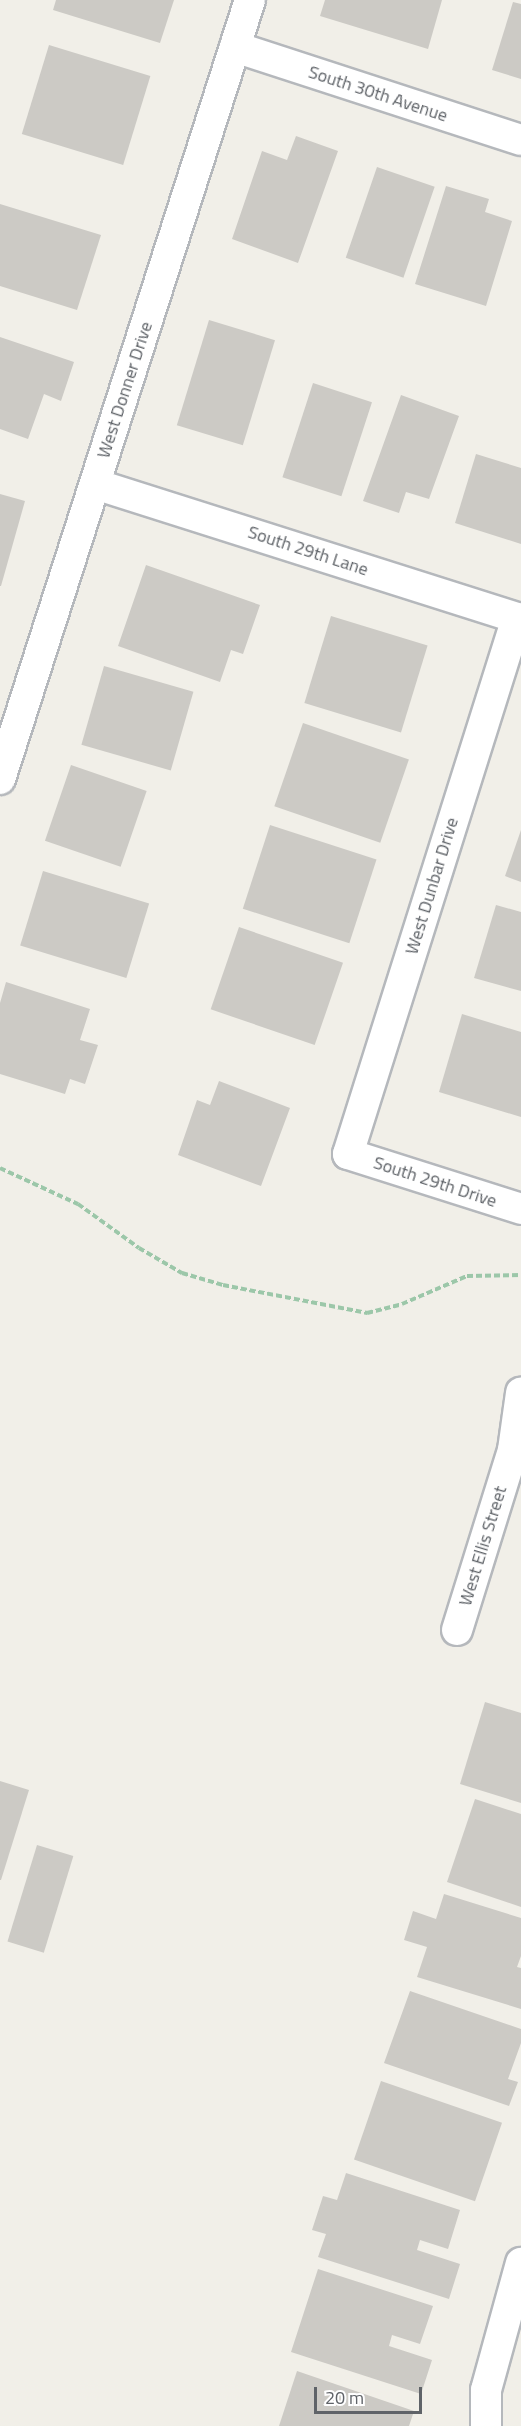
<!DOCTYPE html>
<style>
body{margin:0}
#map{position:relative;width:521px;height:2426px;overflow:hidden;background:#f1efe8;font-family:"Titillium Web",sans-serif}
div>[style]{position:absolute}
.building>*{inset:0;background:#cccac5;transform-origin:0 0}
.path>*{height:4px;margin-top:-2px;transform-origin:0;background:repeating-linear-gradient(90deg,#9cc7a9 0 6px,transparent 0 9px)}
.roads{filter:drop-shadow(2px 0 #b5b8bc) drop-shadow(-2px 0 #b5b8bc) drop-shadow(0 2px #b5b8bc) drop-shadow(0 -2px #b5b8bc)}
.minor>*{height:30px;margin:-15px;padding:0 15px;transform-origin:15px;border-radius:15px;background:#fff}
span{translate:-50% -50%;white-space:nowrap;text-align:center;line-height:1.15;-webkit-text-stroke:4.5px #fff;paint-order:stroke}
.street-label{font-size:18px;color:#5f6368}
.scale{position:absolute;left:314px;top:2387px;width:108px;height:27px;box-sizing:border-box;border:3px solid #5f6368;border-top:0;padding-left:8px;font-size:18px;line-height:21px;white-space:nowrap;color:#5f6368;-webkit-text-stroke:4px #fff;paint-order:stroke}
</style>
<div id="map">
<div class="building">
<div style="clip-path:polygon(56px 0,174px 0,160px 43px,53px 10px)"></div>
<div style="clip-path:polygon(325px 0,442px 0,428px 49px,320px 16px)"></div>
<div style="clip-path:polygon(513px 2px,521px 4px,521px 79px,492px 70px)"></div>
<div style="left:49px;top:45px;width:106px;height:93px;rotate:17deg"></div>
<div style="clip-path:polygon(296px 136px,338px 151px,298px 263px,232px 239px,262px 151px,287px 160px)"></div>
<div style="left:377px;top:167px;width:61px;height:96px;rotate:19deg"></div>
<div style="clip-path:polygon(446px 186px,489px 199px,485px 212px,512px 221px,486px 306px,415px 284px)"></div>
<div style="clip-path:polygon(0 204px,101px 235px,77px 310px,0 286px)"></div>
<div style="left:209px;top:320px;width:69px;height:110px;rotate:17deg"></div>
<div style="clip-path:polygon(0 337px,74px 362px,61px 401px,44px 394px,28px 439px,0 429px)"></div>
<div style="left:313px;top:383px;width:62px;height:99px;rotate:18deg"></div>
<div style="clip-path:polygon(401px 395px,459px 416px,429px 499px,406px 492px,399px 513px,363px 501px)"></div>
<div style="clip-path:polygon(476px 454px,521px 468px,521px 544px,455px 523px)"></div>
<div style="clip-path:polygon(0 494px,25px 501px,1px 586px,0 586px)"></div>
<div style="clip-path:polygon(146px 565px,260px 605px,243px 654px,231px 650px,220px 682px,118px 646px)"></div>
<div style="left:331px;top:616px;width:101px;height:91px;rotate:17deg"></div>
<div style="left:104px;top:666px;width:93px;height:82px;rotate:16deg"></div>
<div style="left:303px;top:723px;width:112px;height:88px;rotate:19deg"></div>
<div style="left:71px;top:765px;width:80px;height:80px;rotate:19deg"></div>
<div style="left:270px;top:825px;width:112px;height:88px;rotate:18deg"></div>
<div style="clip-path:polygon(521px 830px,521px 882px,505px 876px)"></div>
<div style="left:43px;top:871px;width:111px;height:78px;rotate:17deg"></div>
<div style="clip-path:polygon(496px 905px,521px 912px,521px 991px,474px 978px)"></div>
<div style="left:239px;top:927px;width:110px;height:87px;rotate:19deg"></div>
<div style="clip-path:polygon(6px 982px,90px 1009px,80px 1040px,98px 1045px,85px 1084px,70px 1079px,65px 1094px,0 1074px,0 1003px)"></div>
<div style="clip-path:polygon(462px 1014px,521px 1032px,521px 1117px,439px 1092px)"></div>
<div style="clip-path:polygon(219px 1081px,290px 1108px,261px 1186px,178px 1155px,197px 1100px,210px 1105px)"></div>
<div style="clip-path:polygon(485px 1702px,521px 1713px,521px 1803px,460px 1784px)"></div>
<div style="clip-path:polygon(0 1781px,29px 1790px,1px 1880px,0 1880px)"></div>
<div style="clip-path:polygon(475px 1799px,521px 1814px,521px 1907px,447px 1882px)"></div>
<div style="left:37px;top:1845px;width:38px;height:101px;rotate:17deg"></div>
<div style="clip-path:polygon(444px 1894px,521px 1918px,521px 1956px,517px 1967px,521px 1968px,521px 2009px,417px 1977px,427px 1947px,404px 1940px,413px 1911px,436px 1919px)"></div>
<div style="clip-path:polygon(410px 1991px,521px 2029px,521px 2043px,508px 2079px,518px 2082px,509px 2106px,384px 2063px)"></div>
<div style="left:381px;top:2081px;width:128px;height:83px;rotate:19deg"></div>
<div style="clip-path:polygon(346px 2173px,460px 2210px,448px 2249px,420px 2240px,417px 2250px,460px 2264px,449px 2299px,318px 2257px,326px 2234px,312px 2230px,323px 2196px,337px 2200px)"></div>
<div style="clip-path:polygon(318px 2269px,433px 2306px,420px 2344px,392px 2335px,389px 2346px,432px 2360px,421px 2394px,291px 2352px)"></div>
<div style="clip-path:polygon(297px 2371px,414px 2411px,409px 2426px,279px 2426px)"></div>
</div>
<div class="path">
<div style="left:0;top:1168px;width:86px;rotate:24.8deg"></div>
<div style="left:78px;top:1204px;width:75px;rotate:35.8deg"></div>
<div style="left:139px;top:1248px;width:50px;rotate:30.2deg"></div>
<div style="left:182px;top:1273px;width:43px;rotate:16.3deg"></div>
<div style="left:223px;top:1285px;width:147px;rotate:11deg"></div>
<div style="left:367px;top:1313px;width:36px;rotate:-14deg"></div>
<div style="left:402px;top:1304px;width:71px;rotate:-23.3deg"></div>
<div style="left:467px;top:1276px;width:54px;rotate:-1.1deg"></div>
</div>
<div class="roads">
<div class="minor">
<div style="left:235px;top:47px;width:301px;rotate:18deg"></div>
<div style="left:95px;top:484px;width:447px;rotate:17.6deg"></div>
<div style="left:517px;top:618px;width:562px;rotate:107.5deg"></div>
<div style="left:348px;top:1154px;width:182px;rotate:17.6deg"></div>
<div style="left:0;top:779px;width:818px;rotate:-72.21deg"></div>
<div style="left:457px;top:1630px;width:189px;rotate:-72.7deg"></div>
<div style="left:513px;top:1450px;width:58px;rotate:-82deg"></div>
<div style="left:486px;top:2426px;width:36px;rotate:-90deg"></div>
<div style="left:486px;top:2390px;width:132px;rotate:-74.6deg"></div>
</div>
</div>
<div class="street-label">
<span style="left:378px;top:94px;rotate:18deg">South 30th Avenue</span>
<span style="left:125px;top:390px;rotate:-72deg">West Donner Drive</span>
<span style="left:308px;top:551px;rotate:18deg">South 29th Lane</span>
<span style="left:432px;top:886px;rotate:-73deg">West Dunbar Drive</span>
<span style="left:435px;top:1182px;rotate:18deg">South 29th Drive</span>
<span style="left:483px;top:1546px;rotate:-73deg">West Ellis Street</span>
</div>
<div class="scale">20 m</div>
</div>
